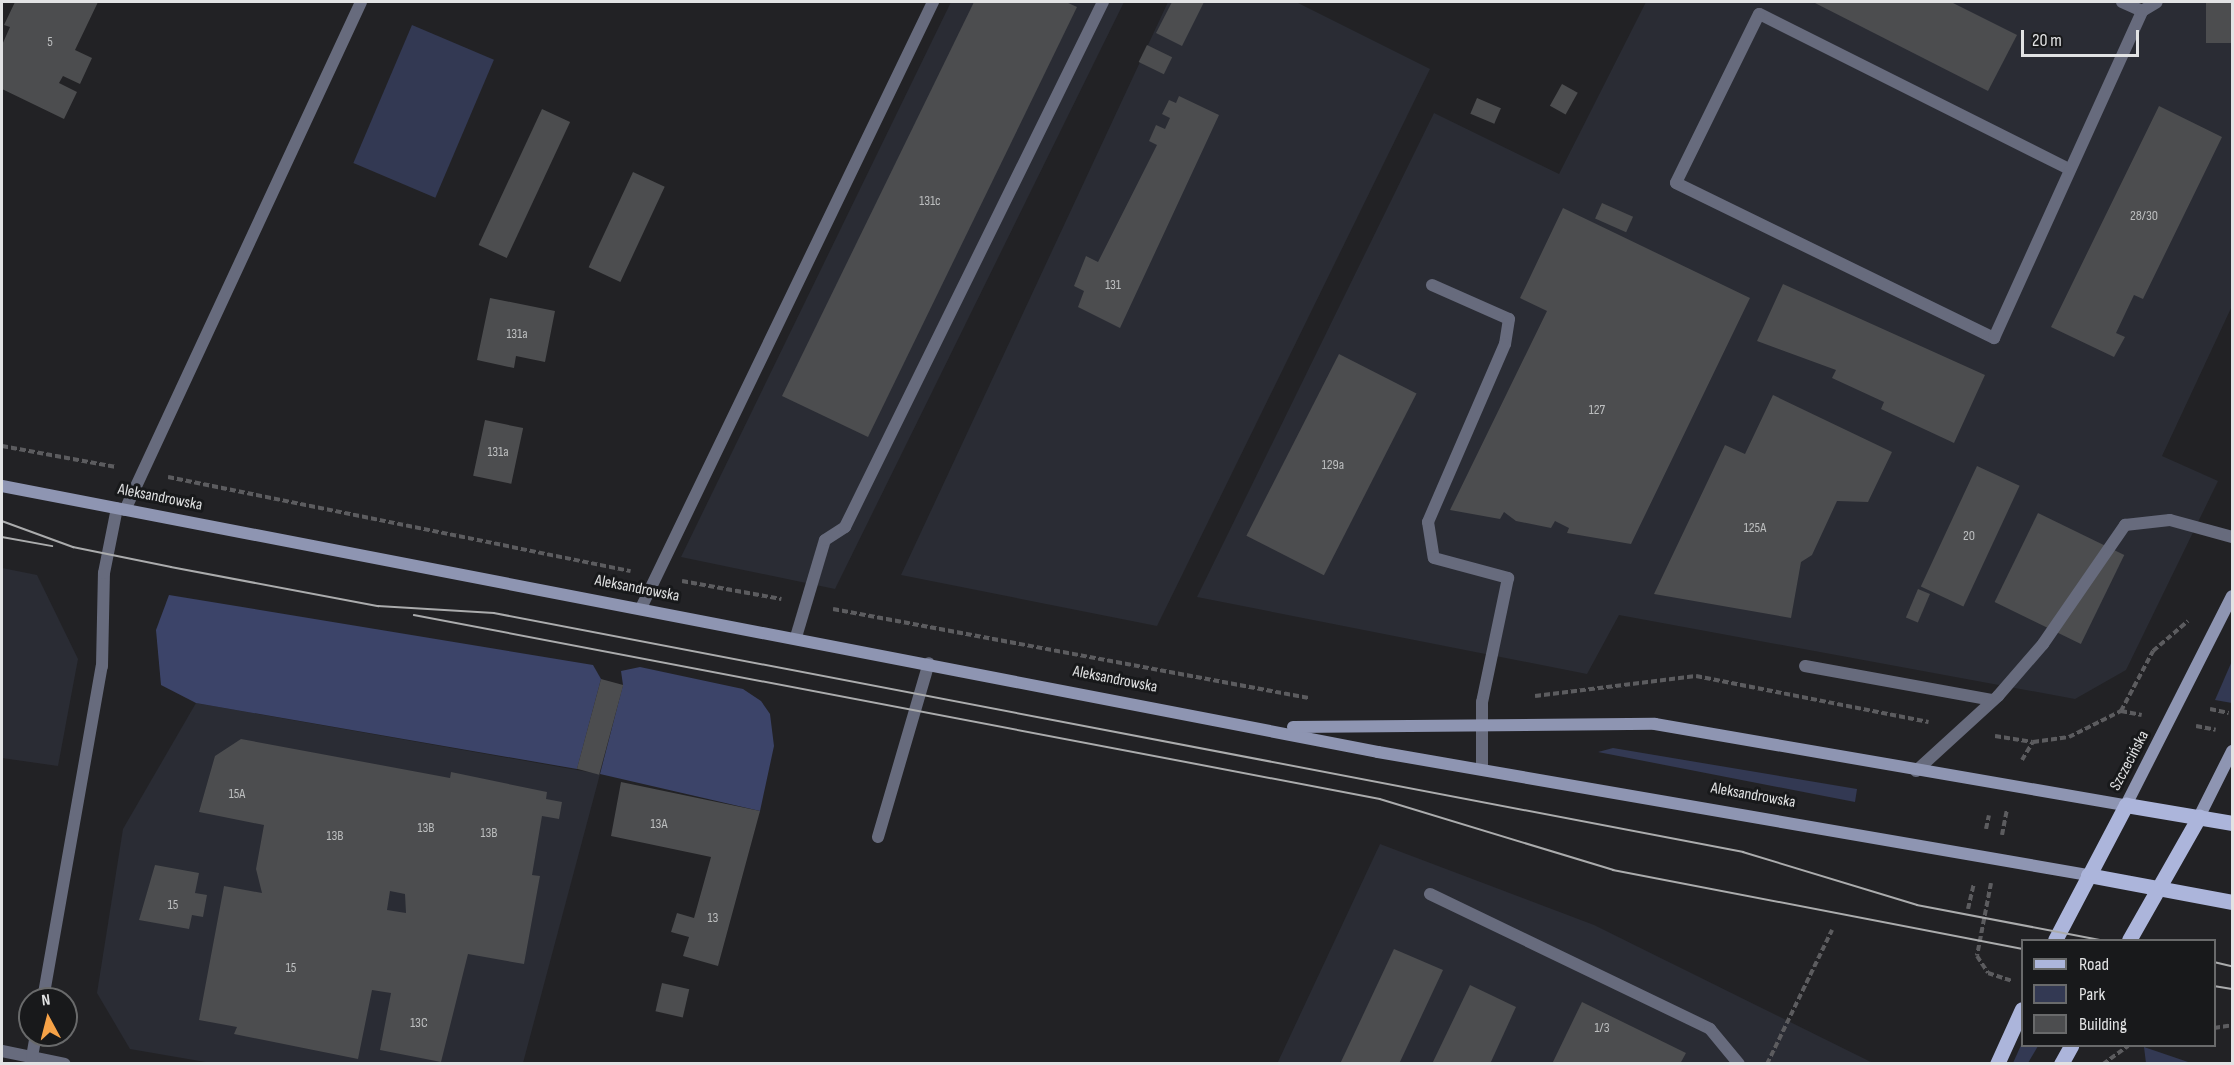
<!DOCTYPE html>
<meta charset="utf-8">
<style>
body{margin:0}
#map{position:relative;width:2234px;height:1065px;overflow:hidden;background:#222225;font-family:"Sofia Sans Condensed",sans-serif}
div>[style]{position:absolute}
.built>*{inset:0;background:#2a2c34}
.green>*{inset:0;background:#333953;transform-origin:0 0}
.forest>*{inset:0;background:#3c4469}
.building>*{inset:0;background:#4c4d4f;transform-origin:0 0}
.path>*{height:4px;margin-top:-2px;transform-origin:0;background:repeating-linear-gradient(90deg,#5c5c5f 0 6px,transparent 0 9px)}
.lane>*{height:12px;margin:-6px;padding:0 6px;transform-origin:6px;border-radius:6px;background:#676b7d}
.street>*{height:12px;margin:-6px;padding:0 6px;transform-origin:6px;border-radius:6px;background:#676b7d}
.secondary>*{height:12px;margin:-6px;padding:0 6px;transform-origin:6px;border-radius:6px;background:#8e95b2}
.primary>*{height:15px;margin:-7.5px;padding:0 7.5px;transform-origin:7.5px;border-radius:7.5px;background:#acb5db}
.tram>*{height:1.5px;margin:-0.75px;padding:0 0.75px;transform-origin:0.75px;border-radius:0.75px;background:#abacad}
span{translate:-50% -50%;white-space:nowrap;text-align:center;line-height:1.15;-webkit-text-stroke:6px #18191b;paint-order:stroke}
.number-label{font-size:14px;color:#bcbebf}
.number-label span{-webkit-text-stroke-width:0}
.street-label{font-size:16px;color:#e2e3e4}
.frame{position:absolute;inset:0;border:3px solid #e2e3e4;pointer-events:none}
.legend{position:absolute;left:2021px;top:939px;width:195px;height:108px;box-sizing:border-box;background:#18191b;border:2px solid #696a6b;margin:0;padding:8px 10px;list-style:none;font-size:18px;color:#e2e3e4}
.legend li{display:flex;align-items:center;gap:12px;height:30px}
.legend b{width:30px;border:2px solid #696a6b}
.north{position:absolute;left:18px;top:987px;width:60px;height:60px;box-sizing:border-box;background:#18191b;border:2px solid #696a6b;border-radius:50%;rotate:353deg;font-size:16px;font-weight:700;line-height:24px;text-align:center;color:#e2e3e4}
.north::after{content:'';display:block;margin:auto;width:21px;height:27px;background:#f6a247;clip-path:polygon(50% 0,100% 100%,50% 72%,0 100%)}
.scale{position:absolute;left:2021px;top:30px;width:118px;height:27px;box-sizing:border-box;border:3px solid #e2e3e4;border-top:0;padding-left:8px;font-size:18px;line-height:21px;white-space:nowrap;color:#e2e3e4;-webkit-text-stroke:4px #18191b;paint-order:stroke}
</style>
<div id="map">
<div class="built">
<div style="clip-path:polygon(951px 2px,1124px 2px,835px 589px,681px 557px)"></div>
<div style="clip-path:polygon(1168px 2px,1296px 2px,1430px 69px,1157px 626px,901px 575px)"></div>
<div style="clip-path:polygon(1646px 2px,2232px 2px,2232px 306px,2162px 456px,2218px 481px,2126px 670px,2075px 699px,1619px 615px,1587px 674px,1197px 597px,1434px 113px,1559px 174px)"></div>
<div style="clip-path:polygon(2px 568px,37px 575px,78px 659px,58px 766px,2px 758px)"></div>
<div style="clip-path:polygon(196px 703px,600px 774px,523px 1063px,217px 1064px,130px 1049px,97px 993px,123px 829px)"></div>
<div style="clip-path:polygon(1380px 844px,1594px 925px,1873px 1063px,1277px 1064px)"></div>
</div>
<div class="green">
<div style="left:412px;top:25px;width:89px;height:150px;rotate:23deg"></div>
<div style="clip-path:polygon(2232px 661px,2232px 703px,2215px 700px)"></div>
<div style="clip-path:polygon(1613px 748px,1857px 789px,1855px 802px,1598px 752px)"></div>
<div style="clip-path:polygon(2022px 1043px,2038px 1046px,2028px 1063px,2013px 1063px)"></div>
<div style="clip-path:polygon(2144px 1047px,2191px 1063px,2146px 1063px)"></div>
</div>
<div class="forest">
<div style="clip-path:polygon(169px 595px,593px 665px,601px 679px,577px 769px,196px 703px,161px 685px,156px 630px)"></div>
<div style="clip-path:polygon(640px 667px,743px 689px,761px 701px,770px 714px,774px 746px,760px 811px,600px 774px,623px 685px,621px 671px)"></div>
</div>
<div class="building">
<div style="clip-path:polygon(15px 2px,98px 2px,75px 50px,92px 58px,80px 84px,63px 76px,59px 83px,77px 92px,64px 119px,2px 89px,2px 45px,10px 27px,4px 25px)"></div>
<div style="clip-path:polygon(974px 2px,1066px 2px,1077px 7px,868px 437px,782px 396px)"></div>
<div style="clip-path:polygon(1172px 2px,1204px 2px,1182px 46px,1156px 33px)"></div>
<div style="clip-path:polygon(1813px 2px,1951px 2px,2017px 35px,1988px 91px)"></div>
<div style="left:2206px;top:2px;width:26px;height:41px"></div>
<div style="left:1147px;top:45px;width:28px;height:19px;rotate:26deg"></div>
<div style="left:1562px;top:84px;width:18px;height:25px;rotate:29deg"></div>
<div style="clip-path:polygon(1179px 96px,1219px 115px,1120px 328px,1078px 307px,1084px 291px,1074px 286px,1086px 256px,1098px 262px,1157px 145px,1149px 141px,1156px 125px,1165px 129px,1170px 118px,1162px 114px,1169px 100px,1176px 103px)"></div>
<div style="left:1477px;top:98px;width:26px;height:17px;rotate:23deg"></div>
<div style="clip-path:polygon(2159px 106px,2222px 137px,2143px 299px,2134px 295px,2116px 333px,2125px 337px,2114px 357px,2051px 327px)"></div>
<div style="left:542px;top:109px;width:31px;height:150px;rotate:25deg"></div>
<div style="left:633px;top:172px;width:35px;height:105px;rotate:25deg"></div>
<div style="left:1602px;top:203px;width:34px;height:17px;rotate:24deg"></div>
<div style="clip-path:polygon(1563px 208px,1750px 298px,1631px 544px,1567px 533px,1569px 528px,1555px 521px,1551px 528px,1516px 521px,1504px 512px,1500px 519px,1450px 510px,1547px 311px,1520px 298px)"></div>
<div style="clip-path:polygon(1783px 284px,1985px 375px,1954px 443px,1881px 409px,1884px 402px,1832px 378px,1836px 370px,1757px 341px)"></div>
<div style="clip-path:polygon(490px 298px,555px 311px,545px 362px,516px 356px,514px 368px,477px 360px)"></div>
<div style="left:1339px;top:354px;width:87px;height:204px;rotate:27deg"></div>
<div style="clip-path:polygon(1773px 395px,1892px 452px,1868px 502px,1837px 501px,1812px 555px,1801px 562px,1791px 618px,1654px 594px,1725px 445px,1745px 454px)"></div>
<div style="left:485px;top:420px;width:39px;height:57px;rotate:12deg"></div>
<div style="left:1977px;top:466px;width:47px;height:133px;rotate:25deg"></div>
<div style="left:2038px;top:513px;width:96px;height:99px;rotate:26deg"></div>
<div style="left:1918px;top:589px;width:13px;height:31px;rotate:23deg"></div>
<div style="left:601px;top:679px;width:23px;height:93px;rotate:15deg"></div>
<div style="clip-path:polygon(evenodd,241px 739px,450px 778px,451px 772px,547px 792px,546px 799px,562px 802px,559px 819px,542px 816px,532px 875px,540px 876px,524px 964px,468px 954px,441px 1062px,380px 1050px,391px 993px,372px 990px,358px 1059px,234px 1034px,237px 1027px,199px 1020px,224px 886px,262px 893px,256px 869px,264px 825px,199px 812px,215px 756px,241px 739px,390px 891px,405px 894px,406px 913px,387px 910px,390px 891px)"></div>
<div style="clip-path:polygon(621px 782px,760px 811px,718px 966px,683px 956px,689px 937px,671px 932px,677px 913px,694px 918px,711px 857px,611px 836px)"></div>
<div style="clip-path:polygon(155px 865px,199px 873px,195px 893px,207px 895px,203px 917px,192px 915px,189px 929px,139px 920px)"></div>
<div style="clip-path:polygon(1394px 949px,1443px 970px,1399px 1064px,1340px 1064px)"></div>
<div style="left:662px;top:983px;width:28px;height:29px;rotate:13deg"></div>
<div style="clip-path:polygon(1470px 985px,1516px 1007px,1490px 1064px,1432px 1064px)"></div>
<div style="clip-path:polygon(1582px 1002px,1686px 1053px,1680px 1064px,1552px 1064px)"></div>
</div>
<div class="path">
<div style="left:2px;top:446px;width:116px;rotate:10.4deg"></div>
<div style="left:168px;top:477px;width:472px;rotate:11.5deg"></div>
<div style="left:682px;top:581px;width:101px;rotate:10.3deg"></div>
<div style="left:833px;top:609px;width:484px;rotate:10.6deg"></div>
<div style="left:1535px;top:696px;width:162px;rotate:-7.1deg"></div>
<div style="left:1696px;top:676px;width:237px;rotate:11.2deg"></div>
<div style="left:2210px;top:709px;width:19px;rotate:12deg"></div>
<div style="left:2121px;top:711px;width:68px;rotate:-61.9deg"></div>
<div style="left:2153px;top:651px;width:46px;rotate:-40.6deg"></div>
<div style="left:2196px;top:726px;width:20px;rotate:11deg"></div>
<div style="left:1995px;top:736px;width:38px;rotate:9deg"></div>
<div style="left:2022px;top:760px;width:21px;rotate:-59deg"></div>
<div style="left:2033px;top:742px;width:36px;rotate:-8deg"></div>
<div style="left:2069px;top:737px;width:58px;rotate:-26.6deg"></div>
<div style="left:2121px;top:711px;width:21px;rotate:11deg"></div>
<div style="left:1986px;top:829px;width:14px;rotate:-78deg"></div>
<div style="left:2002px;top:835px;width:25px;rotate:-79deg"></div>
<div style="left:1991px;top:883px;width:74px;rotate:100.9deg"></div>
<div style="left:1977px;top:956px;width:20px;rotate:57deg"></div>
<div style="left:1988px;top:973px;width:26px;rotate:18deg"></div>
<div style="left:1968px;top:909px;width:26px;rotate:-77deg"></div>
<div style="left:2214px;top:1028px;width:18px;rotate:-9deg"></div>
<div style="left:1767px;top:1064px;width:149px;rotate:-64.1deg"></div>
<div style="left:2103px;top:1064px;width:31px;rotate:-36deg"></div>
</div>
<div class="lane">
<div style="left:2122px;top:2px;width:22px;rotate:24deg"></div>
<div style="left:2067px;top:168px;width:344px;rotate:-153.4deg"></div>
<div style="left:1759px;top:14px;width:188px;rotate:116.2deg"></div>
<div style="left:1676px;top:183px;width:354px;rotate:26deg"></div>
<div style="left:1994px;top:338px;width:359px;rotate:-65.6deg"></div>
<div style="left:2142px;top:11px;width:17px;rotate:-31deg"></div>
<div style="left:1432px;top:285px;width:84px;rotate:23.8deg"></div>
<div style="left:1509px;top:319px;width:25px;rotate:99deg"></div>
<div style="left:1505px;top:344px;width:194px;rotate:113.4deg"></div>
<div style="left:1428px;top:522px;width:36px;rotate:81deg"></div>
<div style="left:1434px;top:558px;width:77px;rotate:15.1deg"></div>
<div style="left:1508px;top:578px;width:127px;rotate:101.8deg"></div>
<div style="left:1482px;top:702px;width:67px;rotate:90deg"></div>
<div style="left:125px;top:510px;width:560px;rotate:-65.08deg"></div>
<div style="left:641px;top:608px;width:673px;rotate:-64.27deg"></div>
<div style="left:796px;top:637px;width:101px;rotate:-73.4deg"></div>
<div style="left:825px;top:540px;width:24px;rotate:-33deg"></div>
<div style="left:845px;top:527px;width:585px;rotate:-63.83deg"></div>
<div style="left:1805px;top:666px;width:191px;rotate:10.3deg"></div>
<div style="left:1916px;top:771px;width:111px;rotate:-42.4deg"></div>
<div style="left:1998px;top:696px;width:69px;rotate:-49.1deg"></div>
<div style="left:2043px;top:644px;width:145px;rotate:-55.4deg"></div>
<div style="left:2125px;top:525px;width:45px;rotate:-6.3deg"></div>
<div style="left:2170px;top:520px;width:64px;rotate:15.3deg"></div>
<div style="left:878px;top:837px;width:181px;rotate:-73.7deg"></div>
<div style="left:1430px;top:894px;width:311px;rotate:25.7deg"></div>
<div style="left:1710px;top:1029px;width:45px;rotate:50.4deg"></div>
</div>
<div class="street">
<div style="left:43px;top:999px;width:338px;rotate:-80deg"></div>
<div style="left:102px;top:666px;width:93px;rotate:-88.8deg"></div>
<div style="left:104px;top:573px;width:66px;rotate:-78.7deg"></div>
<div style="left:2px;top:1051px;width:64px;rotate:11.7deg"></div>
<div style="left:32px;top:1057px;width:22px;rotate:-80deg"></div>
</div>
<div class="secondary">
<div style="left:2px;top:486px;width:1401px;rotate:10.94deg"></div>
<div style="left:1378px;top:752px;width:721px;rotate:9.83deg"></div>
<div style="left:1293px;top:727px;width:362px;rotate:-0.5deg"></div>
<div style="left:1655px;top:724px;width:478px;rotate:9.8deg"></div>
<div style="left:2126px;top:805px;width:234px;rotate:-63.1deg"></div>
<div style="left:2199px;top:817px;width:74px;rotate:-63.4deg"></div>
</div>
<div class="primary">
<div style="left:2088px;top:875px;width:147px;rotate:10.6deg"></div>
<div style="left:2055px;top:940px;width:153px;rotate:-62.3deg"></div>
<div style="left:2126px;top:805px;width:108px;rotate:9.6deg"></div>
<div style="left:2129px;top:940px;width:142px;rotate:-60.4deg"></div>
<div style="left:1997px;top:1064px;width:60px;rotate:-65.6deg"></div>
<div style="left:2061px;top:1064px;width:21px;rotate:-61deg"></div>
</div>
<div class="tram">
<div style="left:2px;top:521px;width:76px;rotate:20.1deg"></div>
<div style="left:73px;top:547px;width:100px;rotate:11.5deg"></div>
<div style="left:171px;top:567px;width:211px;rotate:10.7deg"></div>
<div style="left:378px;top:606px;width:116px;rotate:3.5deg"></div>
<div style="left:494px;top:613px;width:1272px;rotate:10.83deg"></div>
<div style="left:1743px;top:852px;width:182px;rotate:16.9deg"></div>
<div style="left:1917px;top:905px;width:186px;rotate:10.8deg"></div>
<div style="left:2px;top:537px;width:51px;rotate:10.2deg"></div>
<div style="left:414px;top:615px;width:983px;rotate:10.78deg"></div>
<div style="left:1380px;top:799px;width:244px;rotate:16.9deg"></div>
<div style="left:1613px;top:870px;width:417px;rotate:10.9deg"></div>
<div style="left:2214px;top:962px;width:18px;rotate:13deg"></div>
<div style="left:2214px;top:986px;width:18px;rotate:9deg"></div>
</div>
<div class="number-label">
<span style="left:50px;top:42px">5</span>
<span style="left:930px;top:201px">131c</span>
<span style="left:2144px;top:216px">28/30</span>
<span style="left:1113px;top:285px">131</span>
<span style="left:517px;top:334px">131a</span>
<span style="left:1597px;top:410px">127</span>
<span style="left:498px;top:452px">131a</span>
<span style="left:1333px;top:465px">129a</span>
<span style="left:1755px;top:528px">125A</span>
<span style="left:1969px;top:536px">20</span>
<span style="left:237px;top:794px">15A</span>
<span style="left:659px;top:824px">13A</span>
<span style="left:426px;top:828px">13B</span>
<span style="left:489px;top:833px">13B</span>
<span style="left:335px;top:836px">13B</span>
<span style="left:173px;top:905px">15</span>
<span style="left:713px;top:918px">13</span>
<span style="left:291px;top:968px">15</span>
<span style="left:419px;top:1023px">13C</span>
<span style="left:1602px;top:1028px">1/3</span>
</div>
<div class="street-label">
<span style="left:160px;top:498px;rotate:11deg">Aleksandrowska</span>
<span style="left:637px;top:589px;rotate:11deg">Aleksandrowska</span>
<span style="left:1115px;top:680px;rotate:11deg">Aleksandrowska</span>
<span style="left:2130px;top:761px;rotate:-62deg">Szczecińska</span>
<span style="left:1753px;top:796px;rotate:10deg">Aleksandrowska</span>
</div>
<div class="frame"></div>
<ul class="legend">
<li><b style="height:8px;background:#acb5db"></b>Road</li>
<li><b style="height:16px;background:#333953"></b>Park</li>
<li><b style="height:16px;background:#4c4d4f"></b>Building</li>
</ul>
<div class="north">N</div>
<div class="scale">20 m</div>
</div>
